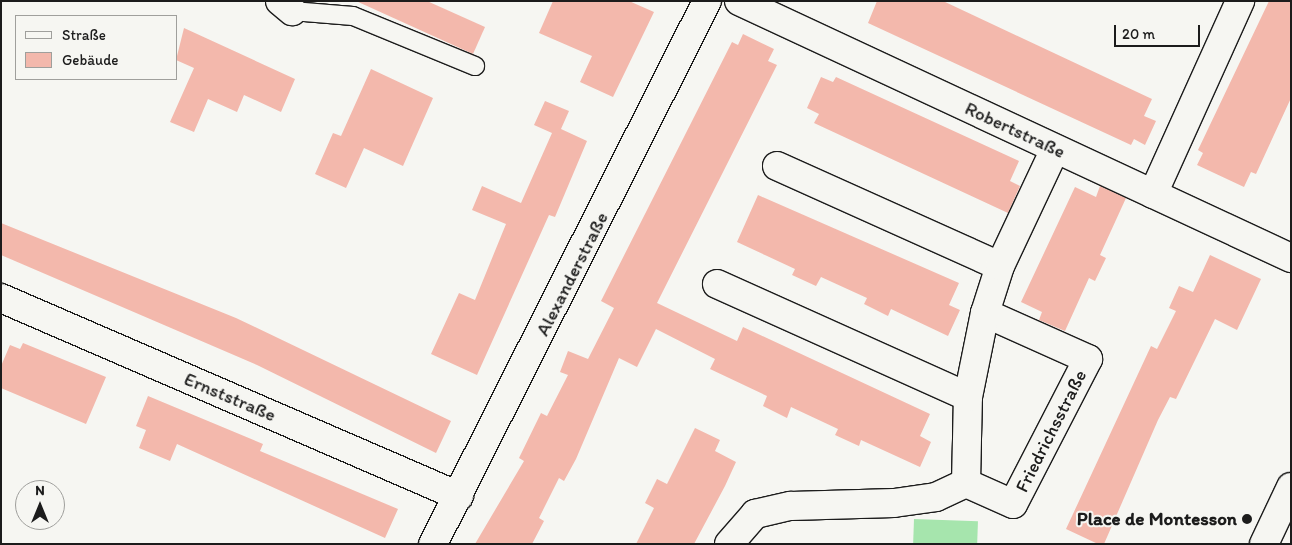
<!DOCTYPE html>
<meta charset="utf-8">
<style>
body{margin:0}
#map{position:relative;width:1292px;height:545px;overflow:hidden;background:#f6f6f2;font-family:Itim,sans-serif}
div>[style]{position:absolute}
.green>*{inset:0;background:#a6e5ad;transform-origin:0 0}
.building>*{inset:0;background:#f3b8ac}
.roads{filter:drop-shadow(1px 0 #1c1c1c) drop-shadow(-1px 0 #1c1c1c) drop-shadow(0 1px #1c1c1c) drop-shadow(0 -1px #1c1c1c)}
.lane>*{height:18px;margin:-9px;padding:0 9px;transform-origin:9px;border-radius:9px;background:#f6f6f2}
.street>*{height:28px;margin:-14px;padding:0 14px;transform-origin:14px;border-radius:14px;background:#f6f6f2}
.secondary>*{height:28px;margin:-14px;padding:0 14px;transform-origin:14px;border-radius:14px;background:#f6f6f2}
.dots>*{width:14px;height:14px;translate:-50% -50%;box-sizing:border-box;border:2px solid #f6f6f2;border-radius:50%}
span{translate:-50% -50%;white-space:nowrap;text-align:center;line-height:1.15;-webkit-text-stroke:4px #f6f6f2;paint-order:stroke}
.street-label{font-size:19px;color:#1c1c1c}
.poi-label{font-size:19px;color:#1c1c1c;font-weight:700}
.right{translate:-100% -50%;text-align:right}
.frame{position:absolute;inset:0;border:2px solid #1c1c1c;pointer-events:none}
.legend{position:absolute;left:15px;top:15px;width:162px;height:65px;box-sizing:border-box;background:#f6f6f2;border:1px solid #9f9f9c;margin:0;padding:6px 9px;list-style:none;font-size:15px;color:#1c1c1c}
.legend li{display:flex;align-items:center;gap:10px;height:25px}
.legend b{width:25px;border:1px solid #9f9f9c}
.north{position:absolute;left:15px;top:480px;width:50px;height:50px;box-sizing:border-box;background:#f6f6f2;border:1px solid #9f9f9c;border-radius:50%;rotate:0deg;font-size:14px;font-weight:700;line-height:20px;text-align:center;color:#1c1c1c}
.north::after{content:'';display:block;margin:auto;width:18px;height:22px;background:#1c1c1c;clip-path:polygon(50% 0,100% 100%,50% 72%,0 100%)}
.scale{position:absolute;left:1114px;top:25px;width:86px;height:22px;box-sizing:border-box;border:2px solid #1c1c1c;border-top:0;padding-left:6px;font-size:15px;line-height:18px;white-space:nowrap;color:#1c1c1c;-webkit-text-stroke:4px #f6f6f2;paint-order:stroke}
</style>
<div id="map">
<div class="green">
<div style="left:914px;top:519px;width:64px;height:25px;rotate:2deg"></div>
</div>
<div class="building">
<div style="clip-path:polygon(356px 1px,427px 1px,485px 27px,473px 54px)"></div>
<div style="clip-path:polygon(553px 1px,629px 1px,654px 12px,613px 97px,580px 82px,592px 56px,539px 33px)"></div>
<div style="clip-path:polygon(877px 1px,943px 1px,1152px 99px,1144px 116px,1156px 121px,1145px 145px,1134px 139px,1131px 145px,868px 23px)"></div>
<div style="clip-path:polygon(1269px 1px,1291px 1px,1291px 98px,1256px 174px,1251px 172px,1244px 187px,1197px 165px,1203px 153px,1198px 150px)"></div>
<div style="clip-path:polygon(184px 28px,295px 79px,281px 112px,244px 95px,237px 112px,208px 99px,194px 132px,170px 122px,194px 68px,176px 60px)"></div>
<div style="clip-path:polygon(743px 34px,774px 49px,768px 61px,777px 65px,657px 303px,737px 341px,743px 327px,930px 414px,920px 436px,931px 442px,920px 467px,861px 440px,859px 446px,835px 435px,838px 429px,791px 407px,787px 418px,763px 406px,767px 396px,710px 369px,715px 359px,656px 329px,637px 367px,619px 358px,576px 459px,564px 481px,559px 478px,539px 518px,544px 521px,532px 544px,475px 544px,524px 461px,519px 458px,541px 413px,547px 416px,568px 375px,560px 372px,568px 351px,588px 359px,614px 308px,601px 301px,732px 42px,738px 45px)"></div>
<div style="clip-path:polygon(371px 69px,433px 98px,403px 166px,364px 148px,346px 188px,315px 174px,333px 133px,341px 136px)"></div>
<div style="clip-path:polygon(821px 77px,833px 82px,836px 77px,1019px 161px,1010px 181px,1020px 186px,1008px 213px,814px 123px,819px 114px,807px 108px)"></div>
<div style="clip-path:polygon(545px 101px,569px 111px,561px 129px,587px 141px,555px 217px,549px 215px,477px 375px,431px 354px,459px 293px,475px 300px,506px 224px,472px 210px,482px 186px,521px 203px,552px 133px,534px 125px)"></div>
<div style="clip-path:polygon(1100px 186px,1126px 198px,1100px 255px,1106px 258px,1095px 281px,1089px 278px,1065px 331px,1039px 320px,1042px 312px,1021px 302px,1075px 187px,1096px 197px)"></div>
<div style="clip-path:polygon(758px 195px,959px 283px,949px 305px,960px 310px,948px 336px,891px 309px,888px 316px,864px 304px,867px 298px,821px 277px,816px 286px,792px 275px,795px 269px,737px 242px)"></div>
<div style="clip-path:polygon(1px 223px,236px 318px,451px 421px,436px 453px,257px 365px,1px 255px)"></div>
<div style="clip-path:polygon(1210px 255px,1261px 279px,1237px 330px,1215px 319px,1176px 399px,1170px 397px,1158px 420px,1104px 544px,1098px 544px,1066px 529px,1151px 346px,1157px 349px,1176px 311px,1169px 308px,1179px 286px,1193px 292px)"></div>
<div style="clip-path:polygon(23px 343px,106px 377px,86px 424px,1px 388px,1px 366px,10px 345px,20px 349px)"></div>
<div style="clip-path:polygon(148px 396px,263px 444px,260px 451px,398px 509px,385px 538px,177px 444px,170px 461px,139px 448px,146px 430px,136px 426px)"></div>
<div style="clip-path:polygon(695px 428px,720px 440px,715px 451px,736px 462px,725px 486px,694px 544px,636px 544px,654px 508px,645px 503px,657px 479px,667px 484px)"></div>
</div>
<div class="roads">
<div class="lane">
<div style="left:292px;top:11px;width:61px;rotate:4.7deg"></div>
<div style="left:353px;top:16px;width:132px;rotate:22.3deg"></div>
</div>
<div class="street">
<div style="left:280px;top:1px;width:16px;rotate:40deg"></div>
<div style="left:739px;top:1px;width:609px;rotate:24.97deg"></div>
<div style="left:777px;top:166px;width:244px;rotate:24.2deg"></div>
<div style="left:1153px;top:194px;width:212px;rotate:-65.7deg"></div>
<div style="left:717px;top:284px;width:275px;rotate:24.2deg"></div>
<div style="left:1px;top:298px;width:499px;rotate:23.4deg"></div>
<div style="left:985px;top:313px;width:113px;rotate:24.1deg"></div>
<div style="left:1088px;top:359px;width:163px;rotate:117.3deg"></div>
<div style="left:1013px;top:504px;width:51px;rotate:-155.9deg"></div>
<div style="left:966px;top:483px;width:86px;rotate:-88.7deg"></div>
<div style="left:968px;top:397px;width:86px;rotate:-78.6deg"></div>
<div style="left:985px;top:313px;width:49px;rotate:-72.3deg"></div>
<div style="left:1000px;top:266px;width:129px;rotate:-64.8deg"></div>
<div style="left:433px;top:544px;width:608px;rotate:-63.22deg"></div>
<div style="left:729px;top:544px;width:40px;rotate:-49deg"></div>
<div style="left:755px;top:514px;width:37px;rotate:-13deg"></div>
<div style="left:791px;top:506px;width:103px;rotate:-1.7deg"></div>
<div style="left:894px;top:503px;width:42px;rotate:-8.1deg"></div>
<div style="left:936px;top:497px;width:33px;rotate:-25deg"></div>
</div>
<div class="secondary">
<div style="left:1264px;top:544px;width:63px;rotate:-64.7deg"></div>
</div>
</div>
<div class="dots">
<div style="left:1247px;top:519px;background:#1c1c1c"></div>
</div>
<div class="street-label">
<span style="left:1015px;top:130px;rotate:25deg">Robertstraße</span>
<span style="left:572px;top:274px;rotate:-63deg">Alexanderstraße</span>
<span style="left:230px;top:397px;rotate:23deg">Ernststraße</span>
<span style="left:1051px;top:431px;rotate:-63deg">Friedrichsstraße</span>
</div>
<div class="poi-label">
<span class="right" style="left:1237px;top:519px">Place de Montesson</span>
</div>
<div class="frame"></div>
<ul class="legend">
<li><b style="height:6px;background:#f6f6f2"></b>Straße</li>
<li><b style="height:14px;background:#f3b8ac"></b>Gebäude</li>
</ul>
<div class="north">N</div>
<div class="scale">20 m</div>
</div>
